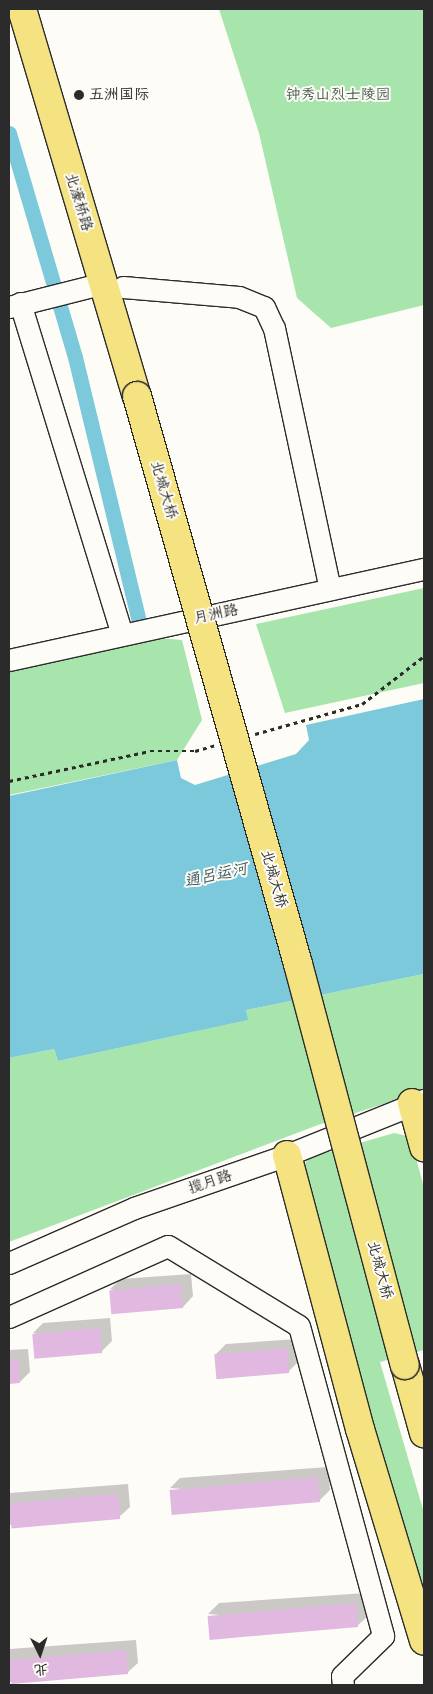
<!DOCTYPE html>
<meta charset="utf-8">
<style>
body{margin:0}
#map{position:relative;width:433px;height:1694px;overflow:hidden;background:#fdfcf7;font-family:"Balsamiq Sans","LXGW WenKai TC",sans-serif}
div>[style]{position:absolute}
.green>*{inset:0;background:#a8e5ac}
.water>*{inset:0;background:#7cc9dc}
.shadow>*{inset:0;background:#0003}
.canal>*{height:15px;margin:-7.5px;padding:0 7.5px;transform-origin:7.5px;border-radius:7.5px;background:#7cc9dc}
.building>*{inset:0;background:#e0b8e0;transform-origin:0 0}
.path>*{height:2.5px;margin-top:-1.25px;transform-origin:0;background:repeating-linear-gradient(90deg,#2b2b2b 0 4px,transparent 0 8px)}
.roads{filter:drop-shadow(1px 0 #2b2b2b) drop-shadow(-1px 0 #2b2b2b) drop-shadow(0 1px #2b2b2b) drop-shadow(0 -1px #2b2b2b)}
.minor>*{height:21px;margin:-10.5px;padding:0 10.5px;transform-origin:10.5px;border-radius:10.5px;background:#fdfcf7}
.major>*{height:28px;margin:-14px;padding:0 14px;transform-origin:14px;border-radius:14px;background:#f5e382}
.bridges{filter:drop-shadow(1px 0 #2b2b2b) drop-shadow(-1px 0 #2b2b2b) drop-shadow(0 1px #2b2b2b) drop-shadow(0 -1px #2b2b2b)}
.major-bridge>*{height:28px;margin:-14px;padding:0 14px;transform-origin:14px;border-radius:14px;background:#f5e382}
.dots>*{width:14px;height:14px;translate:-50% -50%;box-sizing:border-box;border:2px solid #fdfcf7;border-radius:50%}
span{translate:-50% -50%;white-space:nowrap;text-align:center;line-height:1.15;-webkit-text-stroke:4px #fdfcf7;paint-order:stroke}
.poi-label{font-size:15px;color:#2b2b2b}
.left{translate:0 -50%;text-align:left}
.park-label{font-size:15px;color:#4a5a4b}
.street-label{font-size:15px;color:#2b2b2b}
.water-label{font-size:16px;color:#435a60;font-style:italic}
.frame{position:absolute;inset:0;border:10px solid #2b2b2b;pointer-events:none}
.north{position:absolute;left:15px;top:1629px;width:50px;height:50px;-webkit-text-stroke:4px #fdfcf7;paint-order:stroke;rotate:176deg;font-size:14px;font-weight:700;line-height:20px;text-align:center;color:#2b2b2b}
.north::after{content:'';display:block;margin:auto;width:18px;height:22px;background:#2b2b2b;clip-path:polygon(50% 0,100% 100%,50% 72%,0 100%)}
</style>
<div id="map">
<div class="green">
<div style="clip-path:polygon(219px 9px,424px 9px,424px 305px,331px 328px,297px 298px,259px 133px)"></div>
<div style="clip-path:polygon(424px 588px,424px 683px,285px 713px,256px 624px)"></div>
<div style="clip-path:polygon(122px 635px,182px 640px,202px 720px,177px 760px,9px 795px,9px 660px)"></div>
<div style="clip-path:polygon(424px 974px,424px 1091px,318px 1125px,9px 1242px,9px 1058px,54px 1049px,58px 1061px,247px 1020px,246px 1010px)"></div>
<div style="clip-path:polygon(394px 1133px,407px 1136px,412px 1143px,424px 1188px,424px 1350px,380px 1362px,424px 1513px,424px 1613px,301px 1173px,308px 1158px)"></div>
</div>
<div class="water">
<div style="clip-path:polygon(424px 699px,424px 974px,246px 1010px,248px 1020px,58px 1061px,54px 1049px,9px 1058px,9px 796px,177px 760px,181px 778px,195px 785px,296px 754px,309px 740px,306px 725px)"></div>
</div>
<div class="shadow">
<div style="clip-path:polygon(191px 1274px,193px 1296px,183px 1307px,110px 1289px,121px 1279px)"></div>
<div style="clip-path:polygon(110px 1318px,112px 1341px,102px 1351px,33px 1333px,43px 1323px)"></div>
<div style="clip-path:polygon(297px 1339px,299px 1361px,288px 1372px,216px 1354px,226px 1344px)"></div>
<div style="clip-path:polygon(28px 1349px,30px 1372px,20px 1382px,9px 1383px,9px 1350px)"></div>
<div style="clip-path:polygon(328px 1467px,330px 1490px,319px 1501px,170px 1488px,180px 1478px)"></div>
<div style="clip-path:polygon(128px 1484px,130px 1507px,119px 1517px,9px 1525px,9px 1493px)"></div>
<div style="clip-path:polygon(366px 1593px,368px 1616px,357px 1626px,208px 1614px,219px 1603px)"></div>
<div style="clip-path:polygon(136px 1640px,138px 1663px,127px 1673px,9px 1682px,9px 1649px)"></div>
</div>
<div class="canal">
<div style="left:9px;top:133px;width:234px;rotate:73.6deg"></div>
<div style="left:75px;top:357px;width:268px;rotate:76.4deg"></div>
</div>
<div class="building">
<div style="left:181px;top:1284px;width:24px;height:72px;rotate:85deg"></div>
<div style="left:100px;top:1328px;width:25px;height:68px;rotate:85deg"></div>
<div style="left:287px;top:1348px;width:25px;height:73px;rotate:85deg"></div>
<div style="clip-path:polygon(9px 1359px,18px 1359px,20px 1383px,9px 1384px)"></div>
<div style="left:318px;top:1477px;width:25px;height:149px;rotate:85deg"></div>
<div style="left:118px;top:1494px;width:25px;height:109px;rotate:85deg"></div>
<div style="left:356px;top:1603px;width:24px;height:149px;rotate:85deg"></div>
<div style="left:126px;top:1650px;width:24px;height:117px;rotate:85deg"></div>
</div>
<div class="path">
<div style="left:255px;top:734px;width:111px;rotate:-15.7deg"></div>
<div style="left:362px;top:704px;width:78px;rotate:-37.7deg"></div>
<div style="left:9px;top:781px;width:144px;rotate:-12deg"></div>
<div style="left:150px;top:751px;width:45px"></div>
<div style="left:195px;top:751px;width:22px;rotate:-16deg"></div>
</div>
<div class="roads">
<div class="minor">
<div style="left:123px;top:287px;width:116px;rotate:4.9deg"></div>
<div style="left:239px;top:297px;width:27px;rotate:22deg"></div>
<div style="left:264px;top:307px;width:23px;rotate:65deg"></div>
<div style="left:274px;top:328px;width:267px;rotate:77.9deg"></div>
<div style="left:20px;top:303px;width:347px;rotate:72.9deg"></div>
<div style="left:9px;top:307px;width:98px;rotate:-14.2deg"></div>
<div style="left:9px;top:660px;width:425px;rotate:-12.4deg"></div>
<div style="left:9px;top:1263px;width:137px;rotate:-23.7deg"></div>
<div style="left:134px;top:1208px;width:162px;rotate:-19.1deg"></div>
<div style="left:287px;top:1155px;width:148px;rotate:-21.9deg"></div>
<div style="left:9px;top:1317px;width:174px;rotate:-24.1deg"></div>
<div style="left:168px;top:1246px;width:153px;rotate:31.4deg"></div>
<div style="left:299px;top:1326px;width:321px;rotate:74.8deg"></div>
<div style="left:383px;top:1636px;width:57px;rotate:135.7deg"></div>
<div style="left:342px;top:1676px;width:9px;rotate:84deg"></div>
</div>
<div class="major">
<div style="left:22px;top:9px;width:404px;rotate:73.5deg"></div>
<div style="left:412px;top:1103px;width:46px;rotate:74.7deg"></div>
<div style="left:287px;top:1155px;width:284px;rotate:75.1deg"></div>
<div style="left:360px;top:1429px;width:221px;rotate:73.2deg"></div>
<div style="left:405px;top:1365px;width:71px;rotate:74.4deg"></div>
</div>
</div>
<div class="bridges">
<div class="major-bridge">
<div style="left:137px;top:396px;width:590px;rotate:74.17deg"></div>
<div style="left:298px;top:964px;width:415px;rotate:75.1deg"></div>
</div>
</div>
<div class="dots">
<div style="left:79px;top:95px;background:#2b2b2b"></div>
</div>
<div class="poi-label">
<span class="left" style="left:89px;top:95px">五洲国际</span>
</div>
<div class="park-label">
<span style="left:338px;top:95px">钟秀山烈士陵园</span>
</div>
<div class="street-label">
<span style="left:79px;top:202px;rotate:73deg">北濠桥路</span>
<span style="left:164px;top:490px;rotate:74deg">北城大桥</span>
<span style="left:216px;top:614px;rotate:-12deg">月洲路</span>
<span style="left:274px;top:879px;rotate:74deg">北城大桥</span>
<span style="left:210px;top:1182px;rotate:-19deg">揽月路</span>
<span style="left:380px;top:1270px;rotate:75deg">北城大桥</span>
</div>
<div class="water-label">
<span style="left:216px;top:876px;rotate:-12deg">通吕运河</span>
</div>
<div class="frame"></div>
<div class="north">北</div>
</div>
